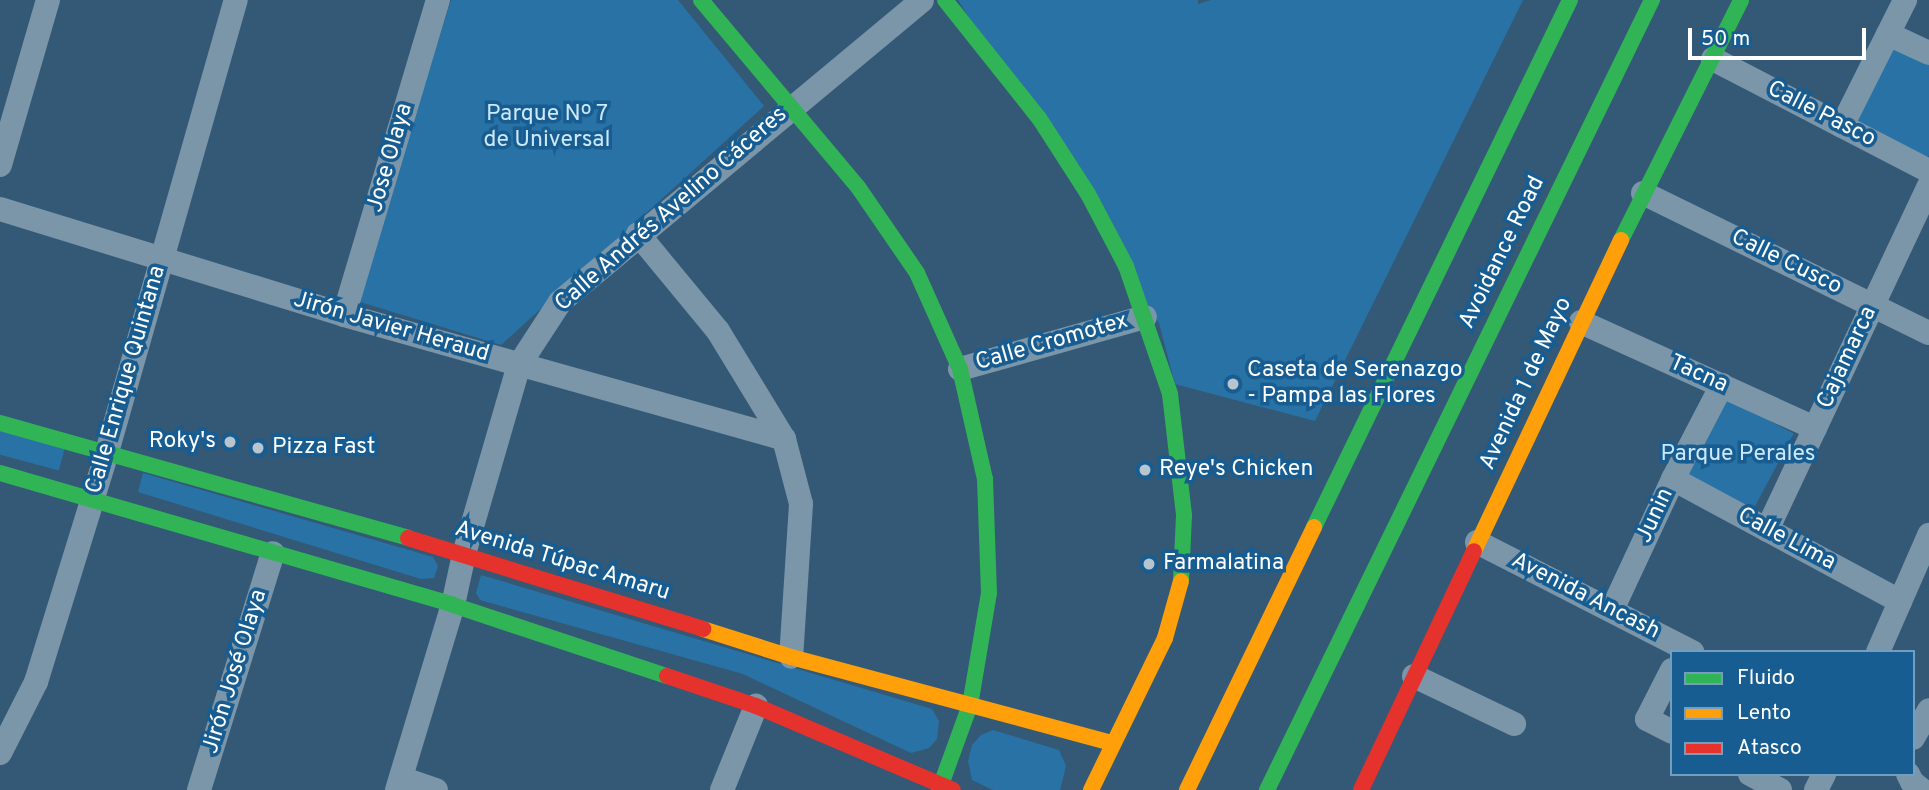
<!DOCTYPE html>
<meta charset="utf-8">
<style>
body{margin:0}
#map{position:relative;width:1929px;height:790px;overflow:hidden;background:#335976;font-family:Overpass,sans-serif}
div>[style]{position:absolute}
.green>*{inset:0;background:#2972a6;transform-origin:0 0}
.street>*{height:24px;margin:-12px;padding:0 12px;transform-origin:12px;border-radius:12px;background:#7b95a9}
.fast>*{height:16px;margin:-8px;padding:0 8px;transform-origin:8px;border-radius:8px;background:#30b455}
.slow>*{height:16px;margin:-8px;padding:0 8px;transform-origin:8px;border-radius:8px;background:#ff9f0a}
.jam>*{height:16px;margin:-8px;padding:0 8px;transform-origin:8px;border-radius:8px;background:#e5322d}
.dots>*{width:19px;height:19px;translate:-50% -50%;box-sizing:border-box;border:4px solid #185d91;border-radius:50%}
span{translate:-50% -50%;white-space:nowrap;text-align:center;line-height:1.15;-webkit-text-stroke:7px #185d91;paint-order:stroke}
.park-label{font-size:23px;color:#cce8fb}
.street-label{font-size:23px;color:#fff}
.poi-label{font-size:23px;color:#fff}
.left{translate:0 -50%;text-align:left}
.right{translate:-100% -50%;text-align:right}
.legend{position:absolute;left:1670px;top:650px;width:245px;height:126px;box-sizing:border-box;background:#185d91;border:2px solid #749ebd;margin:0;padding:9px 12px;list-style:none;font-size:21px;color:#fff}
.legend li{display:flex;align-items:center;gap:14px;height:35px}
.legend b{width:35px;border:2px solid #749ebd}
.scale{position:absolute;left:1688px;top:28px;width:178px;height:32px;box-sizing:border-box;border:4px solid #fff;border-top:0;padding-left:9px;font-size:21px;line-height:24px;white-space:nowrap;color:#fff;-webkit-text-stroke:5px #185d91;paint-order:stroke}
</style>
<div id="map">
<div class="green">
<div style="clip-path:polygon(451px 0,678px 0,764px 106px,501px 345px,357px 301px)"></div>
<div style="clip-path:polygon(958px 0,1198px 0,1198px 4px,1211px 0,1523px 0,1315px 421px,1175px 384px,1159px 323px)"></div>
<div style="clip-path:polygon(1894px 43px,1929px 59px,1929px 155px,1925px 164px,1854px 126px)"></div>
<div style="left:1723px;top:396px;width:80px;height:89px;rotate:28deg"></div>
<div style="left:0;top:431px;width:67px;height:23px;rotate:15deg"></div>
<div style="clip-path:polygon(143px 473px,433px 557px,438px 566px,434px 578px,421px 579px,138px 492px)"></div>
<div style="clip-path:polygon(481px 575px,932px 709px,939px 721px,937px 739px,929px 748px,911px 753px,743px 674px,480px 600px,476px 593px)"></div>
<div style="clip-path:polygon(993px 730px,1059px 750px,1066px 766px,1060px 790px,993px 790px,972px 780px,968px 761px,972px 745px,981px 735px)"></div>
</div>
<div class="street">
<div style="left:1888px;top:34px;width:45px;rotate:24.9deg"></div>
<div style="left:1713px;top:59px;width:243px;rotate:27.4deg"></div>
<div style="left:1842px;top:126px;width:141px;rotate:-63.4deg"></div>
<div style="left:0;top:165px;width:172px;rotate:-73.8deg"></div>
<div style="left:1643px;top:193px;width:318px;rotate:26.1deg"></div>
<div style="left:0;top:209px;width:360px;rotate:17.1deg"></div>
<div style="left:344px;top:315px;width:457px;rotate:15.7deg"></div>
<div style="left:638px;top:234px;width:126px;rotate:50.5deg"></div>
<div style="left:718px;top:331px;width:127px;rotate:58.6deg"></div>
<div style="left:784px;top:439px;width:67px;rotate:75.3deg"></div>
<div style="left:801px;top:504px;width:153px;rotate:93.7deg"></div>
<div style="left:344px;top:315px;width:329px;rotate:-73.4deg"></div>
<div style="left:1581px;top:322px;width:257px;rotate:24.4deg"></div>
<div style="left:960px;top:369px;width:192px;rotate:-15.7deg"></div>
<div style="left:1673px;top:479px;width:258px;rotate:28.3deg"></div>
<div style="left:1767px;top:530px;width:380px;rotate:-64.8deg"></div>
<div style="left:1477px;top:542px;width:242px;rotate:27.1deg"></div>
<div style="left:1612px;top:610px;width:145px;rotate:-65deg"></div>
<div style="left:1673px;top:479px;width:106px;rotate:-62.5deg"></div>
<div style="left:1878px;top:652px;width:128px;rotate:-66.4deg"></div>
<div style="left:1672px;top:670px;width:55px;rotate:117deg"></div>
<div style="left:1647px;top:719px;width:28px;rotate:27deg"></div>
<div style="left:1414px;top:676px;width:111px;rotate:25.6deg"></div>
<div style="left:1913px;top:738px;width:32px;rotate:-60deg"></div>
<div style="left:0;top:753px;width:80px;rotate:-63.1deg"></div>
<div style="left:36px;top:682px;width:241px;rotate:-72.8deg"></div>
<div style="left:107px;top:452px;width:470px;rotate:-74.1deg"></div>
<div style="left:1750px;top:774px;width:34px;rotate:28deg"></div>
<div style="left:1908px;top:774px;width:9px;rotate:63deg"></div>
<div style="left:1912px;top:782px;width:13px;rotate:39deg"></div>
<div style="left:401px;top:778px;width:37px;rotate:19deg"></div>
<div style="left:199px;top:790px;width:248px;rotate:-72.7deg"></div>
<div style="left:397px;top:790px;width:193px;rotate:-73.2deg"></div>
<div style="left:453px;top:605px;width:52px;rotate:-77.8deg"></div>
<div style="left:464px;top:554px;width:197px;rotate:-73.8deg"></div>
<div style="left:519px;top:365px;width:75px;rotate:-56.9deg"></div>
<div style="left:560px;top:302px;width:471px;rotate:-39.8deg"></div>
<div style="left:722px;top:790px;width:91px;rotate:-68deg"></div>
<div style="left:1816px;top:790px;width:18px;rotate:-63deg"></div>
</div>
<div class="fast">
<div style="left:701px;top:0;width:244px;rotate:50deg"></div>
<div style="left:858px;top:187px;width:104px;rotate:55.5deg"></div>
<div style="left:917px;top:273px;width:105px;rotate:65.9deg"></div>
<div style="left:960px;top:369px;width:113px;rotate:77.2deg"></div>
<div style="left:985px;top:479px;width:114px;rotate:88deg"></div>
<div style="left:989px;top:593px;width:114px;rotate:99.6deg"></div>
<div style="left:970px;top:705px;width:90px;rotate:110deg"></div>
<div style="left:945px;top:0;width:151px;rotate:51.5deg"></div>
<div style="left:1039px;top:118px;width:90px;rotate:57.2deg"></div>
<div style="left:1088px;top:194px;width:81px;rotate:62.2deg"></div>
<div style="left:1126px;top:266px;width:135px;rotate:71deg"></div>
<div style="left:1170px;top:394px;width:122px;rotate:83.4deg"></div>
<div style="left:1184px;top:515px;width:66px;rotate:92.6deg"></div>
<div style="left:1621px;top:240px;width:268px;rotate:-63.4deg"></div>
<div style="left:0;top:423px;width:424px;rotate:15.7deg"></div>
<div style="left:0;top:473px;width:472px;rotate:16.2deg"></div>
<div style="left:453px;top:605px;width:225px;rotate:18.4deg"></div>
<div style="left:1314px;top:527px;width:586px;rotate:-64.09deg"></div>
<div style="left:1267px;top:790px;width:879px;rotate:-64.02deg"></div>
</div>
<div class="slow">
<div style="left:1474px;top:551px;width:344px;rotate:-64.7deg"></div>
<div style="left:703px;top:629px;width:92px;rotate:17.7deg"></div>
<div style="left:791px;top:657px;width:331px;rotate:15deg"></div>
<div style="left:1091px;top:790px;width:169px;rotate:-64deg"></div>
<div style="left:1165px;top:638px;width:59px;rotate:-74.3deg"></div>
<div style="left:1187px;top:790px;width:292px;rotate:-64.2deg"></div>
</div>
<div class="jam">
<div style="left:408px;top:538px;width:309px;rotate:17.1deg"></div>
<div style="left:667px;top:676px;width:94px;rotate:18.6deg"></div>
<div style="left:756px;top:706px;width:214px;rotate:23.1deg"></div>
<div style="left:1361px;top:790px;width:264px;rotate:-64.7deg"></div>
</div>
<div class="dots">
<div style="left:1233px;top:384px;background:#b8c5cf"></div>
<div style="left:230px;top:442px;background:#b8c5cf"></div>
<div style="left:258px;top:448px;background:#b8c5cf"></div>
<div style="left:1145px;top:470px;background:#b8c5cf"></div>
<div style="left:1149px;top:564px;background:#b8c5cf"></div>
</div>
<div class="park-label">
<span style="left:547px;top:128px">Parque Nº 7<br>de Universal</span>
<span style="left:1738px;top:455px">Parque Perales</span>
</div>
<div class="street-label">
<span style="left:1821px;top:115px;rotate:27deg">Calle Pasco</span>
<span style="left:391px;top:158px;rotate:-74deg">Jose Olaya</span>
<span style="left:672px;top:210px;rotate:-41deg">Calle Andrés Avelino Cáceres</span>
<span style="left:1503px;top:253px;rotate:-64deg">Avoidance Road</span>
<span style="left:1786px;top:263px;rotate:26deg">Calle Cusco</span>
<span style="left:391px;top:328px;rotate:16deg">Jirón Javier Heraud</span>
<span style="left:1052px;top:343px;rotate:-16deg">Calle Cromotex</span>
<span style="left:1848px;top:358px;rotate:-65deg">Cajamarca</span>
<span style="left:1698px;top:375px;rotate:24deg">Tacna</span>
<span style="left:127px;top:380px;rotate:-74deg">Calle Enrique Quintana</span>
<span style="left:1527px;top:384px;rotate:-65deg">Avenida 1 de Mayo</span>
<span style="left:1656px;top:516px;rotate:-65deg">Junin</span>
<span style="left:1786px;top:540px;rotate:28deg">Calle Lima</span>
<span style="left:562px;top:562px;rotate:17deg">Avenida Túpac Amaru</span>
<span style="left:1585px;top:597px;rotate:27deg">Avenida Ancash</span>
<span style="left:236px;top:672px;rotate:-73deg">Jirón José Olaya</span>
</div>
<div class="poi-label">
<span class="left" style="left:1247px;top:384px">Caseta de Serenazgo<br>- Pampa las Flores</span>
<span class="right" style="left:216px;top:442px">Roky's</span>
<span class="left" style="left:272px;top:448px">Pizza Fast</span>
<span class="left" style="left:1159px;top:470px">Reye's Chicken</span>
<span class="left" style="left:1163px;top:564px">Farmalatina</span>
</div>
<ul class="legend">
<li><b style="height:9px;background:#30b455"></b>Fluido</li>
<li><b style="height:9px;background:#ff9f0a"></b>Lento</li>
<li><b style="height:9px;background:#e5322d"></b>Atasco</li>
</ul>
<div class="scale">50 m</div>
</div>
